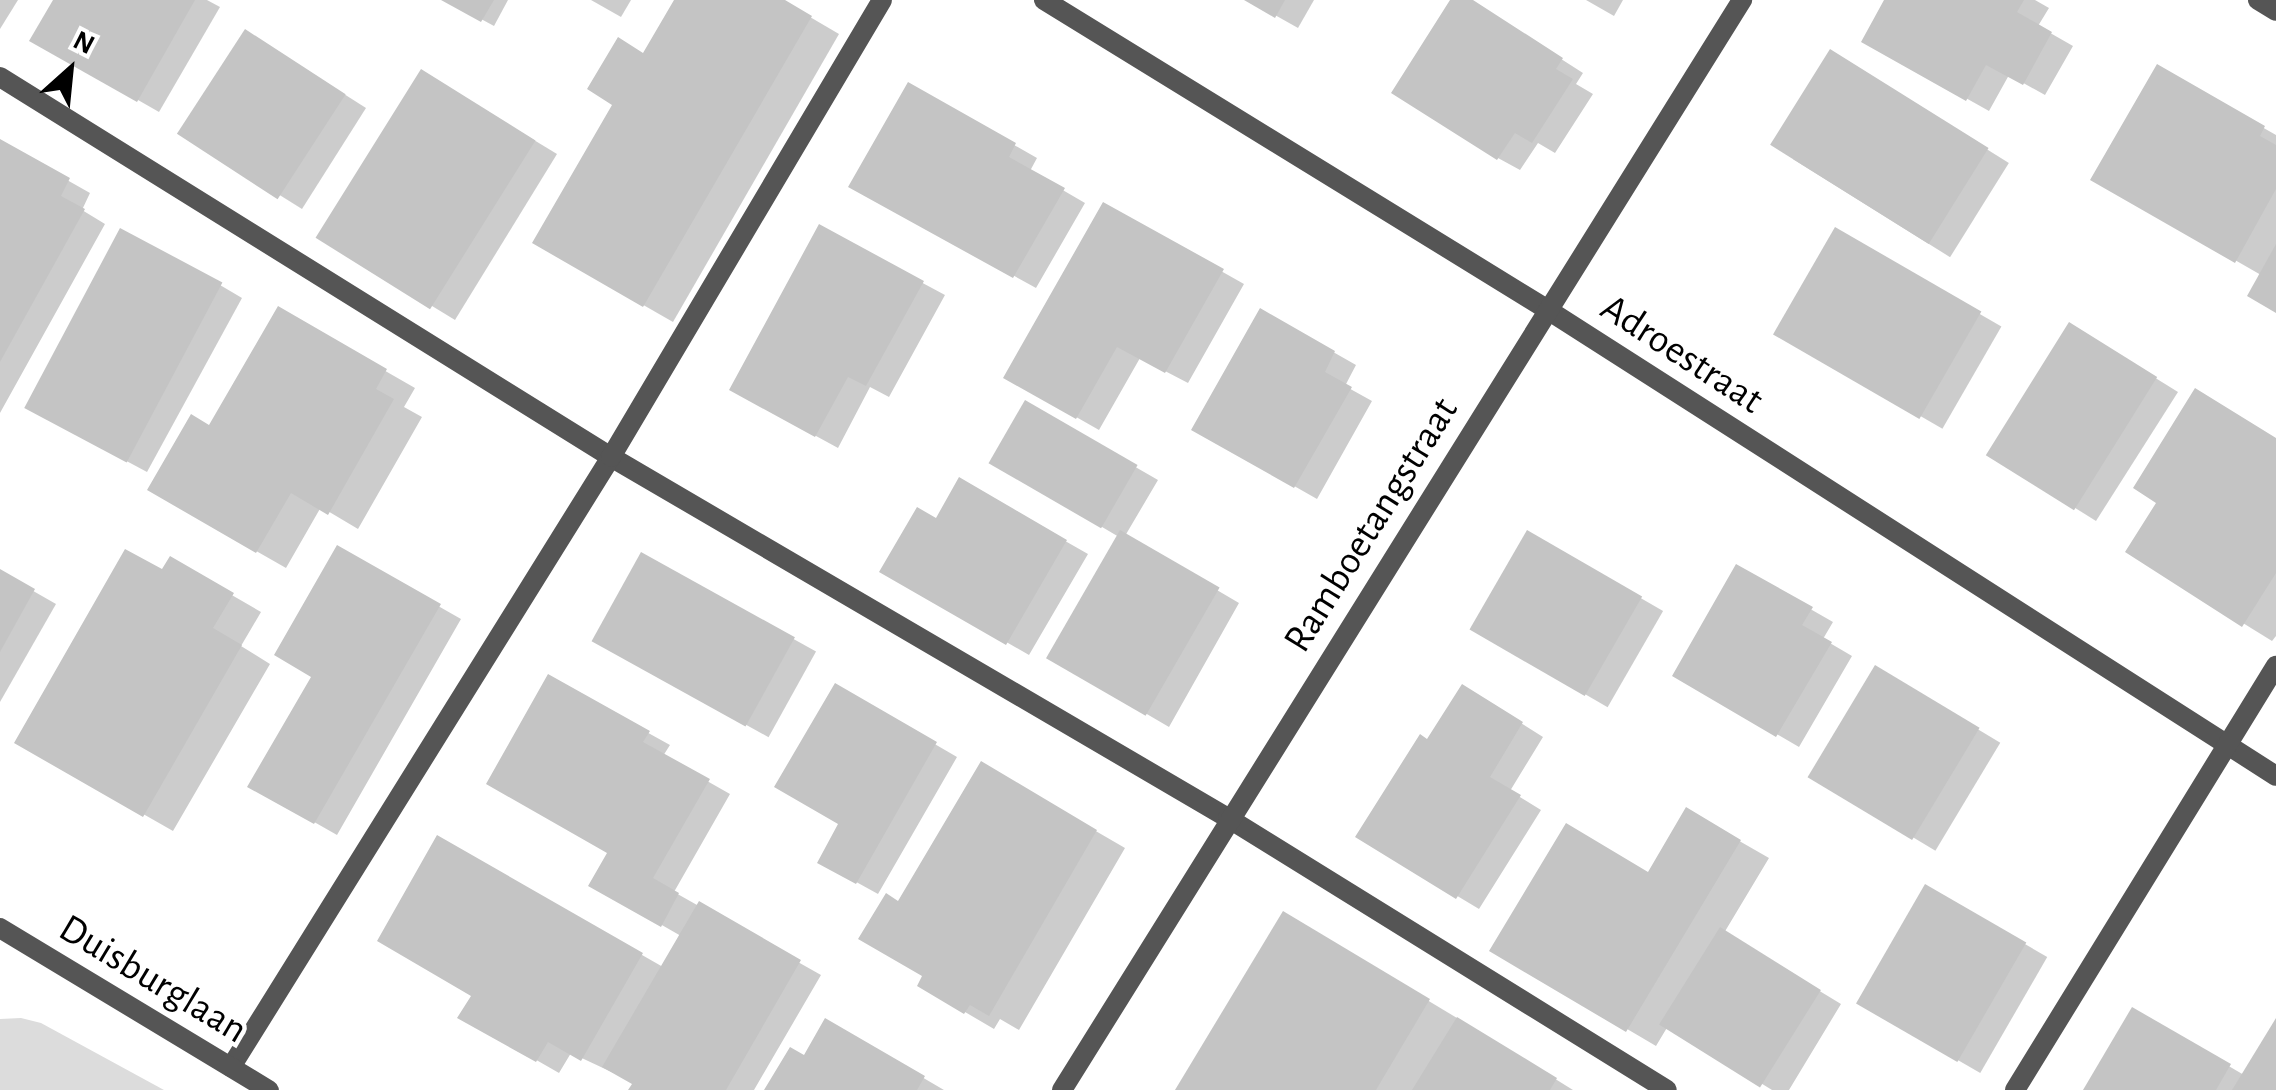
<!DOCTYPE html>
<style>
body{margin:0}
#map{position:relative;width:2276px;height:1090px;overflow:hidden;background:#fff;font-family:"Alegreya Sans",sans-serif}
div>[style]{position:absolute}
.green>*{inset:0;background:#dcdcdc}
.shadow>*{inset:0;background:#0003;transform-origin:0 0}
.building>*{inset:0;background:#c4c4c4;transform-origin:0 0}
.minor>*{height:20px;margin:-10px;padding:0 10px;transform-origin:10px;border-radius:10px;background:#555}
.tertiary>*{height:20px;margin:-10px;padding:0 10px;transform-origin:10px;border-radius:10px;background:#555}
span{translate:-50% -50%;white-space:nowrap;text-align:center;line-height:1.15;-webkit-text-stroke:9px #fff;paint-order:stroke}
.street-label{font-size:40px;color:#000}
.north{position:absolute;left:20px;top:20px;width:100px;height:100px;-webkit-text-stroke:8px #fff;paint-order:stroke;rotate:27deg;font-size:28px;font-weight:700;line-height:40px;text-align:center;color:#000}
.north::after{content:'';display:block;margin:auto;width:35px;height:45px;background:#000;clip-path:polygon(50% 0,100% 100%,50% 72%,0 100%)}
</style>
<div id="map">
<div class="green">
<div style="clip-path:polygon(21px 1018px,41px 1023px,164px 1090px,0 1090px,0 1019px)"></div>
</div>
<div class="shadow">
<div style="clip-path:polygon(0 0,18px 0,0 29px)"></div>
<div style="clip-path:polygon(56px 0,207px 0,220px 7px,159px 112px,33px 40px)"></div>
<div style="clip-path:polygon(446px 0,508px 0,494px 26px)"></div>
<div style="clip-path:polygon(591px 0,631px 0,621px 17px)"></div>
<div style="clip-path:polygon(677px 0,781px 0,839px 34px,673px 322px,535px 243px)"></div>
<div style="clip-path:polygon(1248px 0,1314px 0,1298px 28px)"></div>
<div style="clip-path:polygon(1453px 0,1469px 0,1583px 73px,1576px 84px,1593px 94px,1555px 153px,1538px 143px,1520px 170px,1498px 158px)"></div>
<div style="clip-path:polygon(1586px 0,1623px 0,1614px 16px)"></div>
<div style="clip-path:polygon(1887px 0,2035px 0,2049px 8px,2038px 26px,2073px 46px,2045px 95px,2009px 75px,1989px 111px,1864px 41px)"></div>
<div style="clip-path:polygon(267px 45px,366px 108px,302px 209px,180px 133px)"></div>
<div style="left:1852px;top:65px;width:185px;height:111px;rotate:32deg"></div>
<div style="clip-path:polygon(2158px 68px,2276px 135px,2276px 310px,2261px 275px,2094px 179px)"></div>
<div style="clip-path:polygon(443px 85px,557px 154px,455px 320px,319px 237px)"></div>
<div style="clip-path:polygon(909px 85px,1037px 158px,1030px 171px,1085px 203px,1036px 288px,852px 186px)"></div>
<div style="clip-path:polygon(0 142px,90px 193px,82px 210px,105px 224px,0 413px)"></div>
<div style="clip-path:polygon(1104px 205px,1244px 284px,1188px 383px,1140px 358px,1099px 430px,1006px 377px)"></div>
<div style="clip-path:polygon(820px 228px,945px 295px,889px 397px,870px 387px,838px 448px,754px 402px)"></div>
<div style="left:1836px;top:231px;width:191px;height:118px;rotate:30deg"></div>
<div style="clip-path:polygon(220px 285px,242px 298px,147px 472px,48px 419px)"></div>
<div style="clip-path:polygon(279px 310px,415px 388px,404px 407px,422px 417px,358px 529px,321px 507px,286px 568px,150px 490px,210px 428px)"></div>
<div style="clip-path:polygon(1261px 311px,1356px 365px,1345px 386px,1372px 401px,1317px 499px,1194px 429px)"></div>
<div style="clip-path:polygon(2091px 338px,2178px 392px,2096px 521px,1989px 454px)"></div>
<div style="clip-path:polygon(1026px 404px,1158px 480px,1125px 536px,1239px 603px,1169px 727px,1051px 658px,1119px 537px,992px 462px)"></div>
<div style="clip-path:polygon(2276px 440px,2276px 636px,2272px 641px,2128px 552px,2159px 502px)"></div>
<div style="clip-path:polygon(960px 481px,1088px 554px,1029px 655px,883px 571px,937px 521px)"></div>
<div style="left:1528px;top:533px;width:156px;height:111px;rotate:30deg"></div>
<div style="clip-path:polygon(338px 549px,461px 619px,337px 835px,251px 786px,314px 676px)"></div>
<div style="left:642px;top:555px;width:199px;height:98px;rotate:29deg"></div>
<div style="clip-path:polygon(171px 560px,261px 612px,241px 646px,270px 664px,173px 831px,17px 742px)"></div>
<div style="clip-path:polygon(1737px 567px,1833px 622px,1823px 639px,1852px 656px,1799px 747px,1675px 675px)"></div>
<div style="clip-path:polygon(0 572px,56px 604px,0 702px)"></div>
<div style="left:1876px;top:668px;width:145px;height:126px;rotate:31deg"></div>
<div style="clip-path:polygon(549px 678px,670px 745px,663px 756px,730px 794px,674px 892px,821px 975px,754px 1090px,631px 1090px,635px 1083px,571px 1053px,559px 1073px,461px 1017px,475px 995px,438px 838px,663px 967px,681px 936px,592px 885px,610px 852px)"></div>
<div style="clip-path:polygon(835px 686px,957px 757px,878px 894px,820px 862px,842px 823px)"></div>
<div style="clip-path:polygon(1485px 700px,1543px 737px,1510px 791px,1541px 810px,1479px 909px,1359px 837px,1428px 742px)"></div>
<div style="clip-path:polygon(982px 765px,1125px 848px,1019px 1030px,1000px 1019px,994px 1029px,965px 1012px,926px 975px,899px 904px)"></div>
<div style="clip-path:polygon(1687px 811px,1769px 858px,1724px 933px,1841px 1004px,1789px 1090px,1772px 1090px,1668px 1026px,1656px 1046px,1493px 950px,1649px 875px)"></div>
<div style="left:1926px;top:887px;width:140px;height:134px;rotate:30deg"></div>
<div style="clip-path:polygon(1284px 914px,1457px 1018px,1573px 1090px,1178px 1090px)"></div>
<div style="clip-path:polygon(2133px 1010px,2244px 1075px,2276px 1022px,2276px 1090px,2086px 1090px)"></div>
<div style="clip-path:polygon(826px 1021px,944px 1090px,767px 1090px,805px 1058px)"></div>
</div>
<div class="building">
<div style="clip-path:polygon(53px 0,195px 0,137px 102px,29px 41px)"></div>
<div style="clip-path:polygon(441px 0,494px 0,481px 22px)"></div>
<div style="clip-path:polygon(674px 0,785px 0,812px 16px,643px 307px,532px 243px,612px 105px,587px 89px,618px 37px,643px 53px)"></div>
<div style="clip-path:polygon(1244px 0,1285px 0,1275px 18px)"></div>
<div style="clip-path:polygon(1450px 0,1473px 0,1563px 58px,1556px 69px,1573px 79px,1532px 143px,1515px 133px,1497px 160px,1391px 93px)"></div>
<div style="clip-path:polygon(1884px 0,2024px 0,2017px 12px,2052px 32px,2023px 85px,1986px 65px,1966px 101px,1861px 42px)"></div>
<div style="left:245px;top:29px;width:120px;height:125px;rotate:33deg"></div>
<div style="left:1830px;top:49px;width:187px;height:113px;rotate:32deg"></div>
<div style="clip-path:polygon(2157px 64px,2265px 126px,2260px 136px,2276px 145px,2276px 189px,2235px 263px,2090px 180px)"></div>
<div style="left:421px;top:69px;width:135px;height:199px;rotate:32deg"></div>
<div style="clip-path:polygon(908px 82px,1016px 143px,1009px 157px,1065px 188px,1013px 278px,848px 187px)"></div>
<div style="clip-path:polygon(0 139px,70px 178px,61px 196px,85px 209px,0 362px)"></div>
<div style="clip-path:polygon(1103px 202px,1224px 269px,1165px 373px,1117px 347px,1076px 419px,1003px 378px)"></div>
<div style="clip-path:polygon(819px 224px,924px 281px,866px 386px,848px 377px,815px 437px,729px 390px)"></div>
<div style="left:1835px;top:227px;width:169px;height:124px;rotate:30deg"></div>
<div style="left:120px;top:228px;width:116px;height:204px;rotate:28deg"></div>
<div style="clip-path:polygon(2276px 244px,2276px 313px,2247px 296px)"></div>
<div style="clip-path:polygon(278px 306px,387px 369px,376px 389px,394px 399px,328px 515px,291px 493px,256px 553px,147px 490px,191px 414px,209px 425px)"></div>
<div style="clip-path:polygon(1260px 308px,1335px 351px,1325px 372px,1352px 387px,1294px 488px,1191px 430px)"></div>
<div style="left:2069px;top:322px;width:104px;height:157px;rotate:32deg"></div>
<div style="clip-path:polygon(2195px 388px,2276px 438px,2276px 573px,2242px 627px,2125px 552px,2156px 503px,2133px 488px)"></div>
<div style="left:1025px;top:400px;width:130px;height:73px;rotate:30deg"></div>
<div style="clip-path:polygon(959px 477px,1067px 540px,1006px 645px,879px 572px,917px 507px,936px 518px)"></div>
<div style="left:1120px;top:530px;width:115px;height:148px;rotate:30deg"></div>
<div style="left:1527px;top:530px;width:133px;height:115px;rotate:30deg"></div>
<div style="clip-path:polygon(337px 545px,441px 604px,314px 824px,247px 787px,311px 677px,274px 655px)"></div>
<div style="clip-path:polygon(125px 549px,162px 569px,170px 556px,234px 593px,213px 628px,242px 645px,143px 817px,14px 743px)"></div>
<div style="left:641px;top:552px;width:176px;height:102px;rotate:29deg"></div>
<div style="clip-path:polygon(1736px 564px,1813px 607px,1802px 625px,1832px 642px,1776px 737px,1672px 676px)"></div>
<div style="clip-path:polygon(0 569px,35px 589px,0 652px)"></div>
<div style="left:1875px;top:665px;width:122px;height:131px;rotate:31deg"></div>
<div style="clip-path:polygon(548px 674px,650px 731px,643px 742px,710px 779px,653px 878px,679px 893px,661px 927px,588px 886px,607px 853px,486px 784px)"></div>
<div style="clip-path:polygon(835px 683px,937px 742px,856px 884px,817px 863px,838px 824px,774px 787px)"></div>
<div style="clip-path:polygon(1462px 684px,1523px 722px,1490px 777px,1521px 795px,1456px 899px,1355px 837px,1420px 734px,1427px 739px)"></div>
<div style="clip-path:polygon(981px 761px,1097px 830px,989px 1016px,970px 1005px,964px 1014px,917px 986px,922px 976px,858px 939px,886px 893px,898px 901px)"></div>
<div style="clip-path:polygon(1686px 807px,1741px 840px,1626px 1032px,1489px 951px,1566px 823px,1648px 872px)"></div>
<div style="clip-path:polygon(437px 835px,643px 953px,581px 1061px,548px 1042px,536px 1062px,457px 1018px,471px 996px,377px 941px)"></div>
<div style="left:1925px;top:884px;width:117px;height:138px;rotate:30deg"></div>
<div style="clip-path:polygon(699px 901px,801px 960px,726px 1090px,628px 1090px,632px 1084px,602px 1067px)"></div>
<div style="clip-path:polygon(1283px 911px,1430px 999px,1376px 1090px,1175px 1090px)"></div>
<div style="left:1720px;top:927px;width:119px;height:115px;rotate:32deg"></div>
<div style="clip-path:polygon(2132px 1007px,2231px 1064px,2216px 1090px,2083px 1090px)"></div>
<div style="clip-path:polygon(1457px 1017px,1557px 1078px,1550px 1090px,1412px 1090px)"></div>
<div style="clip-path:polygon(825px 1018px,925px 1076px,917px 1090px,764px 1090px,790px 1047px,804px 1055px)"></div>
<div style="clip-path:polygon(2276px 1018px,2276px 1090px,2232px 1090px)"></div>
</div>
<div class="minor">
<div style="left:1044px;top:0;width:592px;rotate:31.59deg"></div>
<div style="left:1548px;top:310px;width:864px;rotate:32.62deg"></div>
<div style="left:2258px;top:0;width:21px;rotate:31deg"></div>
<div style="left:0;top:77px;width:720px;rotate:31.88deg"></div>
<div style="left:611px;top:457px;width:715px;rotate:30.33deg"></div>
<div style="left:1228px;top:818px;width:516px;rotate:31.78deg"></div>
<div style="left:231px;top:1067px;width:719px;rotate:-58.08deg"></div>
<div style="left:611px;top:457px;width:531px;rotate:-59.33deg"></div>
<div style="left:1062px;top:1090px;width:1285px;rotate:-58.04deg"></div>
<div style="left:2015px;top:1090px;width:498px;rotate:-58.4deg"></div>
</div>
<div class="tertiary">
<div style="left:0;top:928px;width:314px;rotate:31.1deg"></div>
</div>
<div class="street-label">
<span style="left:1682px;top:354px;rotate:33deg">Adroestraat</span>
<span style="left:1371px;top:525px;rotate:-58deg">Ramboetangstraat</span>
<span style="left:153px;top:979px;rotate:31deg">Duisburglaan</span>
</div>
<div class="north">N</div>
</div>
